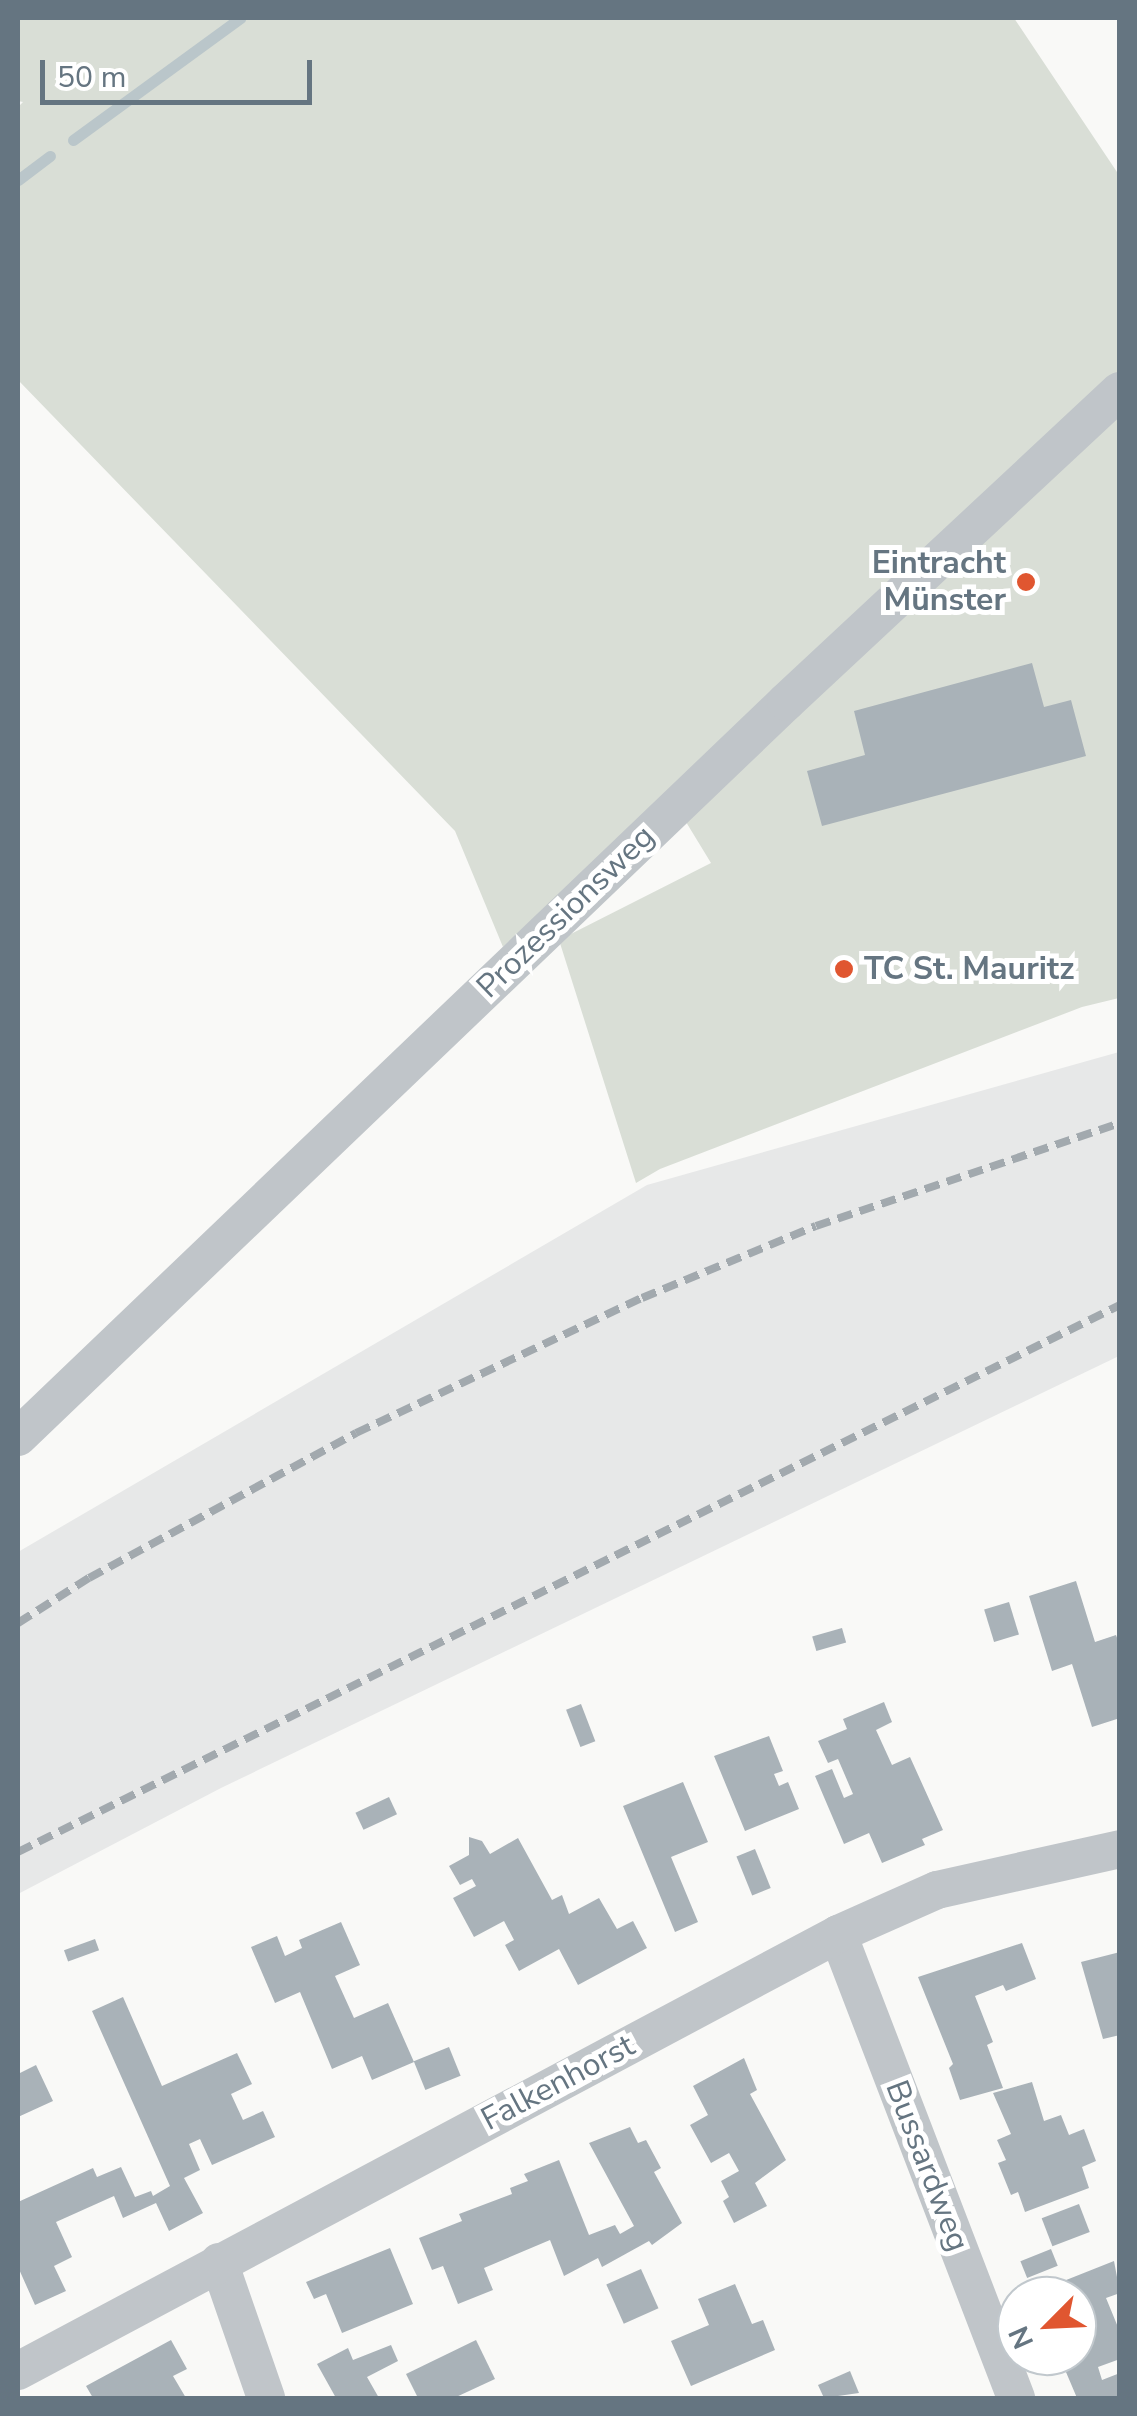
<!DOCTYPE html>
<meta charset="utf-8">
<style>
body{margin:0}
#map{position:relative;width:1137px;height:2416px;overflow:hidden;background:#f9f9f7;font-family:"Nunito Sans",sans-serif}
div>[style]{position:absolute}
.built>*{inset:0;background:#e7e8e8}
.green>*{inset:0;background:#d9ded6}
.stream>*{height:11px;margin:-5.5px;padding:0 5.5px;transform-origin:5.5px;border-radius:5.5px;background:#bac6ca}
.building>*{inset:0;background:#a9b2b8;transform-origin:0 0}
.minor>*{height:38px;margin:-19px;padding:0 19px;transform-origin:19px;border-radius:19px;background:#c0c5c9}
.rail>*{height:8px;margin-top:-4px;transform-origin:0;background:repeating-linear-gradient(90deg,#a2a9ae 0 15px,transparent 0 23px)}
.dots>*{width:28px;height:28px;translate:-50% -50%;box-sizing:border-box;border:5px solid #fff;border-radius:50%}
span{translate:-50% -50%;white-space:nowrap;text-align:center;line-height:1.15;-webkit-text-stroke:10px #fff;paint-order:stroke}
.poi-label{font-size:32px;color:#657581;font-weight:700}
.right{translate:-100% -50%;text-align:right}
.left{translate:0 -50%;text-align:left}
.street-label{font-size:32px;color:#657581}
.frame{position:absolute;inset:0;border:20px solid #657581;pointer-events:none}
.north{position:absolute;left:997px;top:2276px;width:100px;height:100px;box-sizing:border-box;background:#fff;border:2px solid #c1c8cd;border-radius:50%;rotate:246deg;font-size:28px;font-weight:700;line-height:40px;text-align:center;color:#657581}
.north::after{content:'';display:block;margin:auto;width:35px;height:45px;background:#e05630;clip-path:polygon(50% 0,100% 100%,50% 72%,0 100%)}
.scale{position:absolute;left:40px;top:60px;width:272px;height:45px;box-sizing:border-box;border:5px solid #657581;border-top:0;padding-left:12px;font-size:30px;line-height:35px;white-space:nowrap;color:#657581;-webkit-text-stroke:8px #fff;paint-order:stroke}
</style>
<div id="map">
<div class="built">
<div style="clip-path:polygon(1119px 1052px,1119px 1356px,221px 1788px,18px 1894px,18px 1552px,647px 1185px)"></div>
</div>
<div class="green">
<div style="clip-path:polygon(18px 18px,1014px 18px,1119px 175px,1119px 374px,503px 947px,455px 831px,18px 380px,18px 107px,23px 102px,18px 101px)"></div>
<div style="clip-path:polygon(1119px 406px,1119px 998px,1082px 1007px,660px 1169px,636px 1183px,559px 940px,711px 863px,686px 822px)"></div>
</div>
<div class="stream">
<div style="left:73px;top:140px;width:207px;rotate:-36.1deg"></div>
<div style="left:18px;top:180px;width:40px;rotate:-37deg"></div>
</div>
<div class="building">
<div style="clip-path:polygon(1032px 663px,1044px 707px,1071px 700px,1086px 756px,822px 826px,807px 771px,865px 755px,854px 711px)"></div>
<div style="clip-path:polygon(1076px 1581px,1095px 1642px,1116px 1635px,1120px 1646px,1120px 1718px,1092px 1727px,1072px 1664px,1052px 1671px,1029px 1596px)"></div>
<div style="left:1009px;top:1602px;width:34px;height:26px;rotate:73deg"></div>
<div style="left:842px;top:1628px;width:15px;height:31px;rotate:74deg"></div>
<div style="clip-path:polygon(884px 1702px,892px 1722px,876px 1730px,892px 1765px,910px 1757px,943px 1830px,922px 1839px,925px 1845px,882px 1863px,869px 1833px,844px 1844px,815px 1776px,832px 1769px,844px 1798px,853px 1794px,838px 1759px,828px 1763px,818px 1741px,847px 1729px,843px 1719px)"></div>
<div style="left:581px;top:1704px;width:40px;height:16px;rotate:69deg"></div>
<div style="clip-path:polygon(769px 1736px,783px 1771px,774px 1774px,779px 1786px,788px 1782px,799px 1809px,745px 1831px,714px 1756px)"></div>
<div style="clip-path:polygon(683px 1782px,708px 1842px,671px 1857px,698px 1922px,675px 1932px,623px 1806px)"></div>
<div style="left:389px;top:1797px;width:19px;height:37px;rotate:65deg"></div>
<div style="clip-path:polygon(469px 1837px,482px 1841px,490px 1854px,518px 1838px,552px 1900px,562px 1895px,569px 1914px,599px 1898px,617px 1929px,633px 1921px,647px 1948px,578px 1985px,559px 1949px,519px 1971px,505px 1945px,514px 1940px,504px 1921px,474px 1937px,453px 1898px,476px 1886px,472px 1879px,460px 1885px,449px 1866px,469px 1855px)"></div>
<div style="left:755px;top:1849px;width:42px;height:20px;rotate:68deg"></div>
<div style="clip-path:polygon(341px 1922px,360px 1965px,335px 1976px,354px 2018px,388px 2003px,414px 2062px,372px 2080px,362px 2056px,332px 2069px,300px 1992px,275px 2003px,251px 1947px,277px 1936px,285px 1956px,302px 1948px,299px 1940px)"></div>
<div style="left:95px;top:1939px;width:12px;height:33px;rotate:70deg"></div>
<div style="clip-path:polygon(1022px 1943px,1036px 1979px,1006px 1991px,1003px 1985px,975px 1996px,993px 2042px,987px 2045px,1003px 2088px,960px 2100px,949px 2068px,953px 2064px,918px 1977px)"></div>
<div style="clip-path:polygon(1120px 1952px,1120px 2035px,1103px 2039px,1081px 1962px)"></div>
<div style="clip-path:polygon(123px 1997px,162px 2086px,237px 2053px,252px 2084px,231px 2094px,243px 2120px,263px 2111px,275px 2137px,212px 2165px,200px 2139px,189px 2144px,200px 2170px,184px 2178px,203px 2213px,169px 2231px,156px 2203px,123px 2218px,114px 2196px,56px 2222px,72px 2257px,54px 2266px,66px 2291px,35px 2305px,18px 2267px,18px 2202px,93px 2168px,97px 2177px,121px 2167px,135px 2197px,151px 2191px,153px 2196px,170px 2186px,92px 2011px)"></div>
<div style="left:449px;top:2047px;width:31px;height:38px;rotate:68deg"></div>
<div style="clip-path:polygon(744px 2058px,757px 2090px,750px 2094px,786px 2160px,755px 2183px,767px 2206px,734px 2223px,723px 2201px,729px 2197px,721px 2181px,739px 2171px,729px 2153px,711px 2163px,690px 2125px,708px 2115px,693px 2086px)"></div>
<div style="clip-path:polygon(36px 2065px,53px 2101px,18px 2117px,18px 2068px,20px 2073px)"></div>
<div style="clip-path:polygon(1032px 2082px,1044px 2121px,1061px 2115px,1069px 2135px,1084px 2129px,1096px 2161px,1082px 2167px,1089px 2188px,1025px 2212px,1018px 2192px,1011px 2195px,998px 2163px,1006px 2160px,997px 2140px,1011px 2134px,993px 2093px)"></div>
<div style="clip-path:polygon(630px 2127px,638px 2143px,646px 2140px,661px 2168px,654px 2172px,682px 2223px,652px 2245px,649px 2241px,602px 2267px,598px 2258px,564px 2276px,550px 2240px,484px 2268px,493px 2290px,458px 2304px,443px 2266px,432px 2270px,419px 2238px,462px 2221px,459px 2214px,512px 2194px,510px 2188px,528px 2181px,524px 2174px,559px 2160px,589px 2235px,615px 2225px,620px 2234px,634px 2226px,589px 2143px)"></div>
<div style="left:1079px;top:2204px;width:30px;height:40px;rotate:69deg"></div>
<div style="clip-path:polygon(390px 2248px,413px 2304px,342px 2333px,326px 2294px,314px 2299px,306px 2282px)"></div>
<div style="left:1051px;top:2249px;width:18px;height:33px;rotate:68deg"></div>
<div style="clip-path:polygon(1114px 2261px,1120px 2293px,1106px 2298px,1120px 2332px,1120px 2359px,1098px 2367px,1102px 2380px,1120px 2373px,1120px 2398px,1077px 2398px,1063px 2365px,1077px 2356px,1077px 2296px,1049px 2296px,1046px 2288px)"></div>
<div style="left:641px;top:2269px;width:43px;height:38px;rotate:66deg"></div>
<div style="clip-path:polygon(735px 2284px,752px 2324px,763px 2320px,775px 2350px,691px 2386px,671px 2341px,709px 2325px,698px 2299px)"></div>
<div style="clip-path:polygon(171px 2340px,187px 2369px,173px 2376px,186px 2398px,93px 2398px,86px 2386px)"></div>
<div style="clip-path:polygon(476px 2340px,495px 2379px,454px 2398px,418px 2398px,406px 2374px)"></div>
<div style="clip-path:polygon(391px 2345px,398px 2361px,367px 2377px,379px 2398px,336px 2398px,317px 2364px,348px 2348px,353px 2360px)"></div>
<div style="clip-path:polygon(850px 2371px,859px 2393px,824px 2398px,818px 2385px)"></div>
</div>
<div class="minor">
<div style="left:18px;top:1437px;width:1063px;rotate:-43.74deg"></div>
<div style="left:786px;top:702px;width:456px;rotate:-43deg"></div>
<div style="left:838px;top:1934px;width:497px;rotate:69deg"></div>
<div style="left:219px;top:2262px;width:144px;rotate:70.9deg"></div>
<div style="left:18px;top:2371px;width:929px;rotate:-28.05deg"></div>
<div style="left:838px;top:1934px;width:108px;rotate:-24deg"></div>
<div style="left:937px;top:1890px;width:188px;rotate:-12.6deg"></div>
</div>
<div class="rail">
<div style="left:18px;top:1623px;width:84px;rotate:-32.4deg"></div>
<div style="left:89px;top:1578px;width:304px;rotate:-28.5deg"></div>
<div style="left:356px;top:1433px;width:316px;rotate:-25.3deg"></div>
<div style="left:642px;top:1298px;width:188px;rotate:-22.5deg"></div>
<div style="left:816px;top:1226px;width:321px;rotate:-18.7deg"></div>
<div style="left:18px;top:1852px;width:1230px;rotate:-26.4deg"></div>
</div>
<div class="dots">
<div style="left:1026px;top:582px;background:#e05630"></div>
<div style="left:844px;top:969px;background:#e05630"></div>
</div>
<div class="poi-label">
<span class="right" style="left:1006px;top:582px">Eintracht<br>Münster</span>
<span class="left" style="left:864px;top:969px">TC St. Mauritz</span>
</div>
<div class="street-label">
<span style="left:566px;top:912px;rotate:-44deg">Prozessionsweg</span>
<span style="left:558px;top:2083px;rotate:-28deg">Falkenhorst</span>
<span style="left:927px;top:2166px;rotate:69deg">Bussardweg</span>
</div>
<div class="frame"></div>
<div class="north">N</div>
<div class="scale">50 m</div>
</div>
